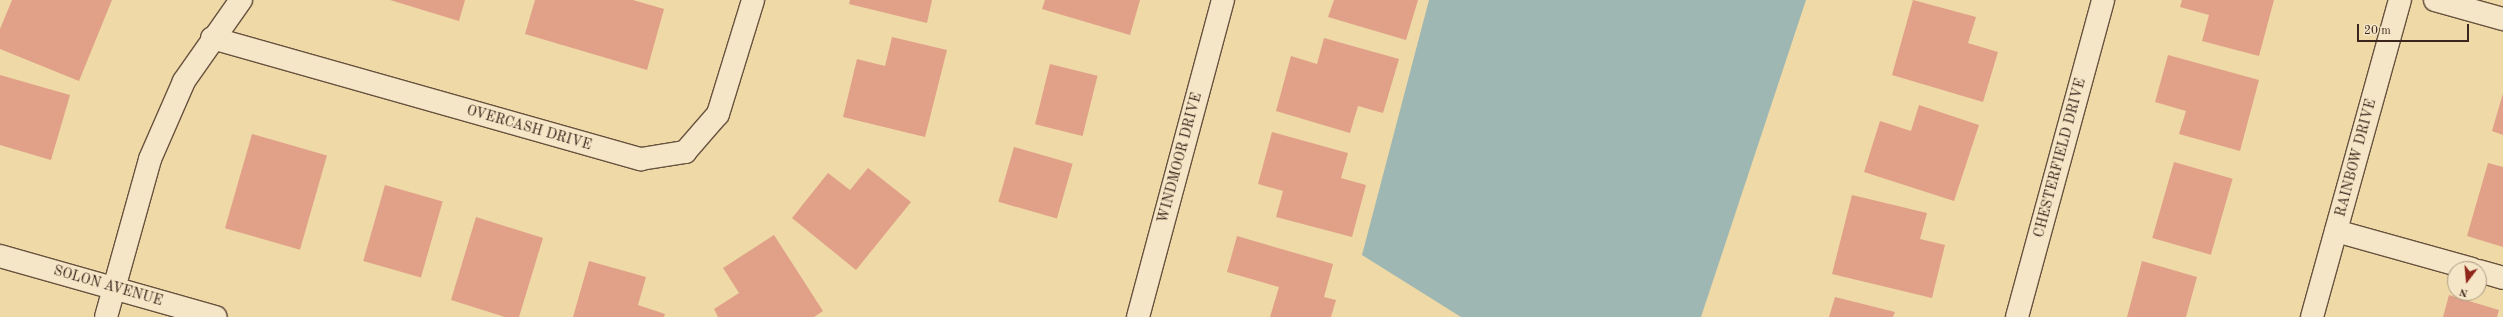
<!DOCTYPE html>
<style>
body{margin:0}
#map{position:relative;width:2503px;height:317px;overflow:hidden;background:#eed9a7;font-family:"Old Standard TT",serif}
div>[style]{position:absolute}
.water>*{inset:0;background:#9eb7b2}
.building>*{inset:0;background:#e1a189;transform-origin:0 0}
.roads{filter:drop-shadow(1px 0 #68523f) drop-shadow(-1px 0 #68523f) drop-shadow(0 1px #68523f) drop-shadow(0 -1px #68523f)}
.street>*{height:22px;margin:-11px;padding:0 11px;transform-origin:11px;border-radius:11px;background:#f4e6c6}
.secondary>*{height:22px;margin:-11px;padding:0 11px;transform-origin:11px;border-radius:11px;background:#f4e6c6}
span{translate:-50% -50%;white-space:nowrap;text-align:center;line-height:1.15;-webkit-text-stroke:3px #f4e6c6;paint-order:stroke}
.street-label{font-size:14px;color:#3c251c}
.north{position:absolute;left:2447px;top:261px;width:40px;height:40px;box-sizing:border-box;background:#f4e6c6;border:1px solid #aa9982;border-radius:50%;rotate:196deg;font-size:11px;font-weight:700;line-height:16px;text-align:center;color:#3c251c}
.north::after{content:'';display:block;margin:auto;width:14px;height:18px;background:#8f2418;clip-path:polygon(50% 0,100% 100%,50% 72%,0 100%)}
.scale{position:absolute;left:2357px;top:24px;width:112px;height:18px;box-sizing:border-box;border:2px solid #3c251c;border-top:0;padding-left:5px;font-size:12px;line-height:14px;white-space:nowrap;color:#3c251c;-webkit-text-stroke:3px #f4e6c6;paint-order:stroke}
</style>
<div id="map">
<div class="water">
<div style="clip-path:polygon(1429px 0,1806px 0,1701px 317px,1461px 317px,1362px 255px)"></div>
</div>
<div class="building">
<div style="clip-path:polygon(12px 0,112px 0,79px 81px,0 49px,0 29px)"></div>
<div style="clip-path:polygon(390px 0,465px 0,459px 21px)"></div>
<div style="clip-path:polygon(535px 0,633px 0,664px 9px,647px 70px,525px 34px)"></div>
<div style="clip-path:polygon(850px 0,932px 0,927px 23px,849px 4px)"></div>
<div style="clip-path:polygon(1045px 0,1140px 0,1130px 35px,1042px 9px)"></div>
<div style="clip-path:polygon(1334px 0,1418px 0,1406px 40px,1328px 17px)"></div>
<div style="clip-path:polygon(1913px 0,1976px 17px,1968px 43px,1998px 52px,1983px 102px,1892px 75px)"></div>
<div style="clip-path:polygon(2182px 0,2274px 0,2259px 56px,2202px 41px,2209px 15px,2180px 7px)"></div>
<div style="clip-path:polygon(892px 37px,947px 50px,925px 137px,843px 117px,857px 59px,885px 66px)"></div>
<div style="clip-path:polygon(1324px 38px,1399px 59px,1383px 113px,1358px 106px,1350px 133px,1276px 111px,1291px 56px,1317px 64px)"></div>
<div style="clip-path:polygon(2168px 55px,2259px 80px,2240px 151px,2179px 134px,2186px 111px,2155px 102px)"></div>
<div style="left:1050px;top:64px;width:49px;height:62px;rotate:14deg"></div>
<div style="clip-path:polygon(0 75px,70px 95px,51px 160px,0 145px)"></div>
<div style="clip-path:polygon(2503px 93px,2503px 135px,2492px 131px)"></div>
<div style="clip-path:polygon(1919px 105px,1979px 125px,1954px 201px,1864px 172px,1880px 121px,1911px 131px)"></div>
<div style="clip-path:polygon(1272px 132px,1348px 153px,1341px 178px,1366px 185px,1352px 237px,1276px 217px,1283px 191px,1258px 184px)"></div>
<div style="left:252px;top:134px;width:78px;height:98px;rotate:16deg"></div>
<div style="left:1014px;top:147px;width:61px;height:57px;rotate:16deg"></div>
<div style="left:2174px;top:162px;width:61px;height:79px;rotate:16deg"></div>
<div style="clip-path:polygon(2488px 163px,2503px 167px,2503px 247px,2467px 236px)"></div>
<div style="clip-path:polygon(868px 168px,911px 202px,856px 270px,792px 218px,828px 173px,850px 190px)"></div>
<div style="left:385px;top:185px;width:60px;height:79px;rotate:16deg"></div>
<div style="clip-path:polygon(1852px 195px,1927px 213px,1920px 239px,1945px 245px,1932px 298px,1832px 274px)"></div>
<div style="clip-path:polygon(476px 217px,543px 238px,519px 317px,505px 317px,451px 300px)"></div>
<div style="clip-path:polygon(774px 235px,823px 311px,814px 317px,718px 317px,714px 309px,739px 293px,723px 268px)"></div>
<div style="clip-path:polygon(1237px 236px,1333px 264px,1324px 297px,1336px 300px,1331px 317px,1270px 317px,1279px 287px,1227px 272px)"></div>
<div style="clip-path:polygon(589px 261px,646px 277px,638px 305px,665px 314px,664px 317px,573px 317px)"></div>
<div style="clip-path:polygon(2142px 261px,2197px 277px,2186px 317px,2127px 317px)"></div>
<div style="clip-path:polygon(2449px 295px,2499px 310px,2497px 317px,2443px 317px)"></div>
<div style="clip-path:polygon(1835px 297px,1895px 312px,1893px 317px,1829px 317px)"></div>
</div>
<div class="roads">
<div class="street">
<div style="left:2435px;top:0;width:71px;rotate:15.6deg"></div>
<div style="left:212px;top:38px;width:446px;rotate:15.8deg"></div>
<div style="left:641px;top:159px;width:45px;rotate:-9deg"></div>
<div style="left:685px;top:152px;width:50px;rotate:-49deg"></div>
<div style="left:718px;top:114px;width:119px;rotate:-72.9deg"></div>
<div style="left:2336px;top:231px;width:141px;rotate:15.6deg"></div>
<div style="left:2479px;top:271px;width:25px;rotate:16deg"></div>
<div style="left:106px;top:317px;width:164px;rotate:-74.4deg"></div>
<div style="left:150px;top:159px;width:85px;rotate:-66.4deg"></div>
<div style="left:184px;top:81px;width:99px;rotate:-54.9deg"></div>
<div style="left:1138px;top:317px;width:328px;rotate:-75deg"></div>
<div style="left:2017px;top:317px;width:328px;rotate:-74.8deg"></div>
<div style="left:2312px;top:317px;width:329px;rotate:-74.5deg"></div>
</div>
<div class="secondary">
<div style="left:0;top:256px;width:224px;rotate:15.8deg"></div>
</div>
</div>
<div class="street-label">
<span style="left:529px;top:128px;rotate:16deg">OVERCASH DRIVE</span>
<span style="left:1180px;top:158px;rotate:-75deg">WINDMOOR DRIVE</span>
<span style="left:2060px;top:158px;rotate:-75deg">CHESTERFIELD DRIVE</span>
<span style="left:2356px;top:158px;rotate:-75deg">RAINBOW DRIVE</span>
<span style="left:108px;top:286px;rotate:16deg">SOLON AVENUE</span>
</div>
<div class="north">N</div>
<div class="scale">20 m</div>
</div>
